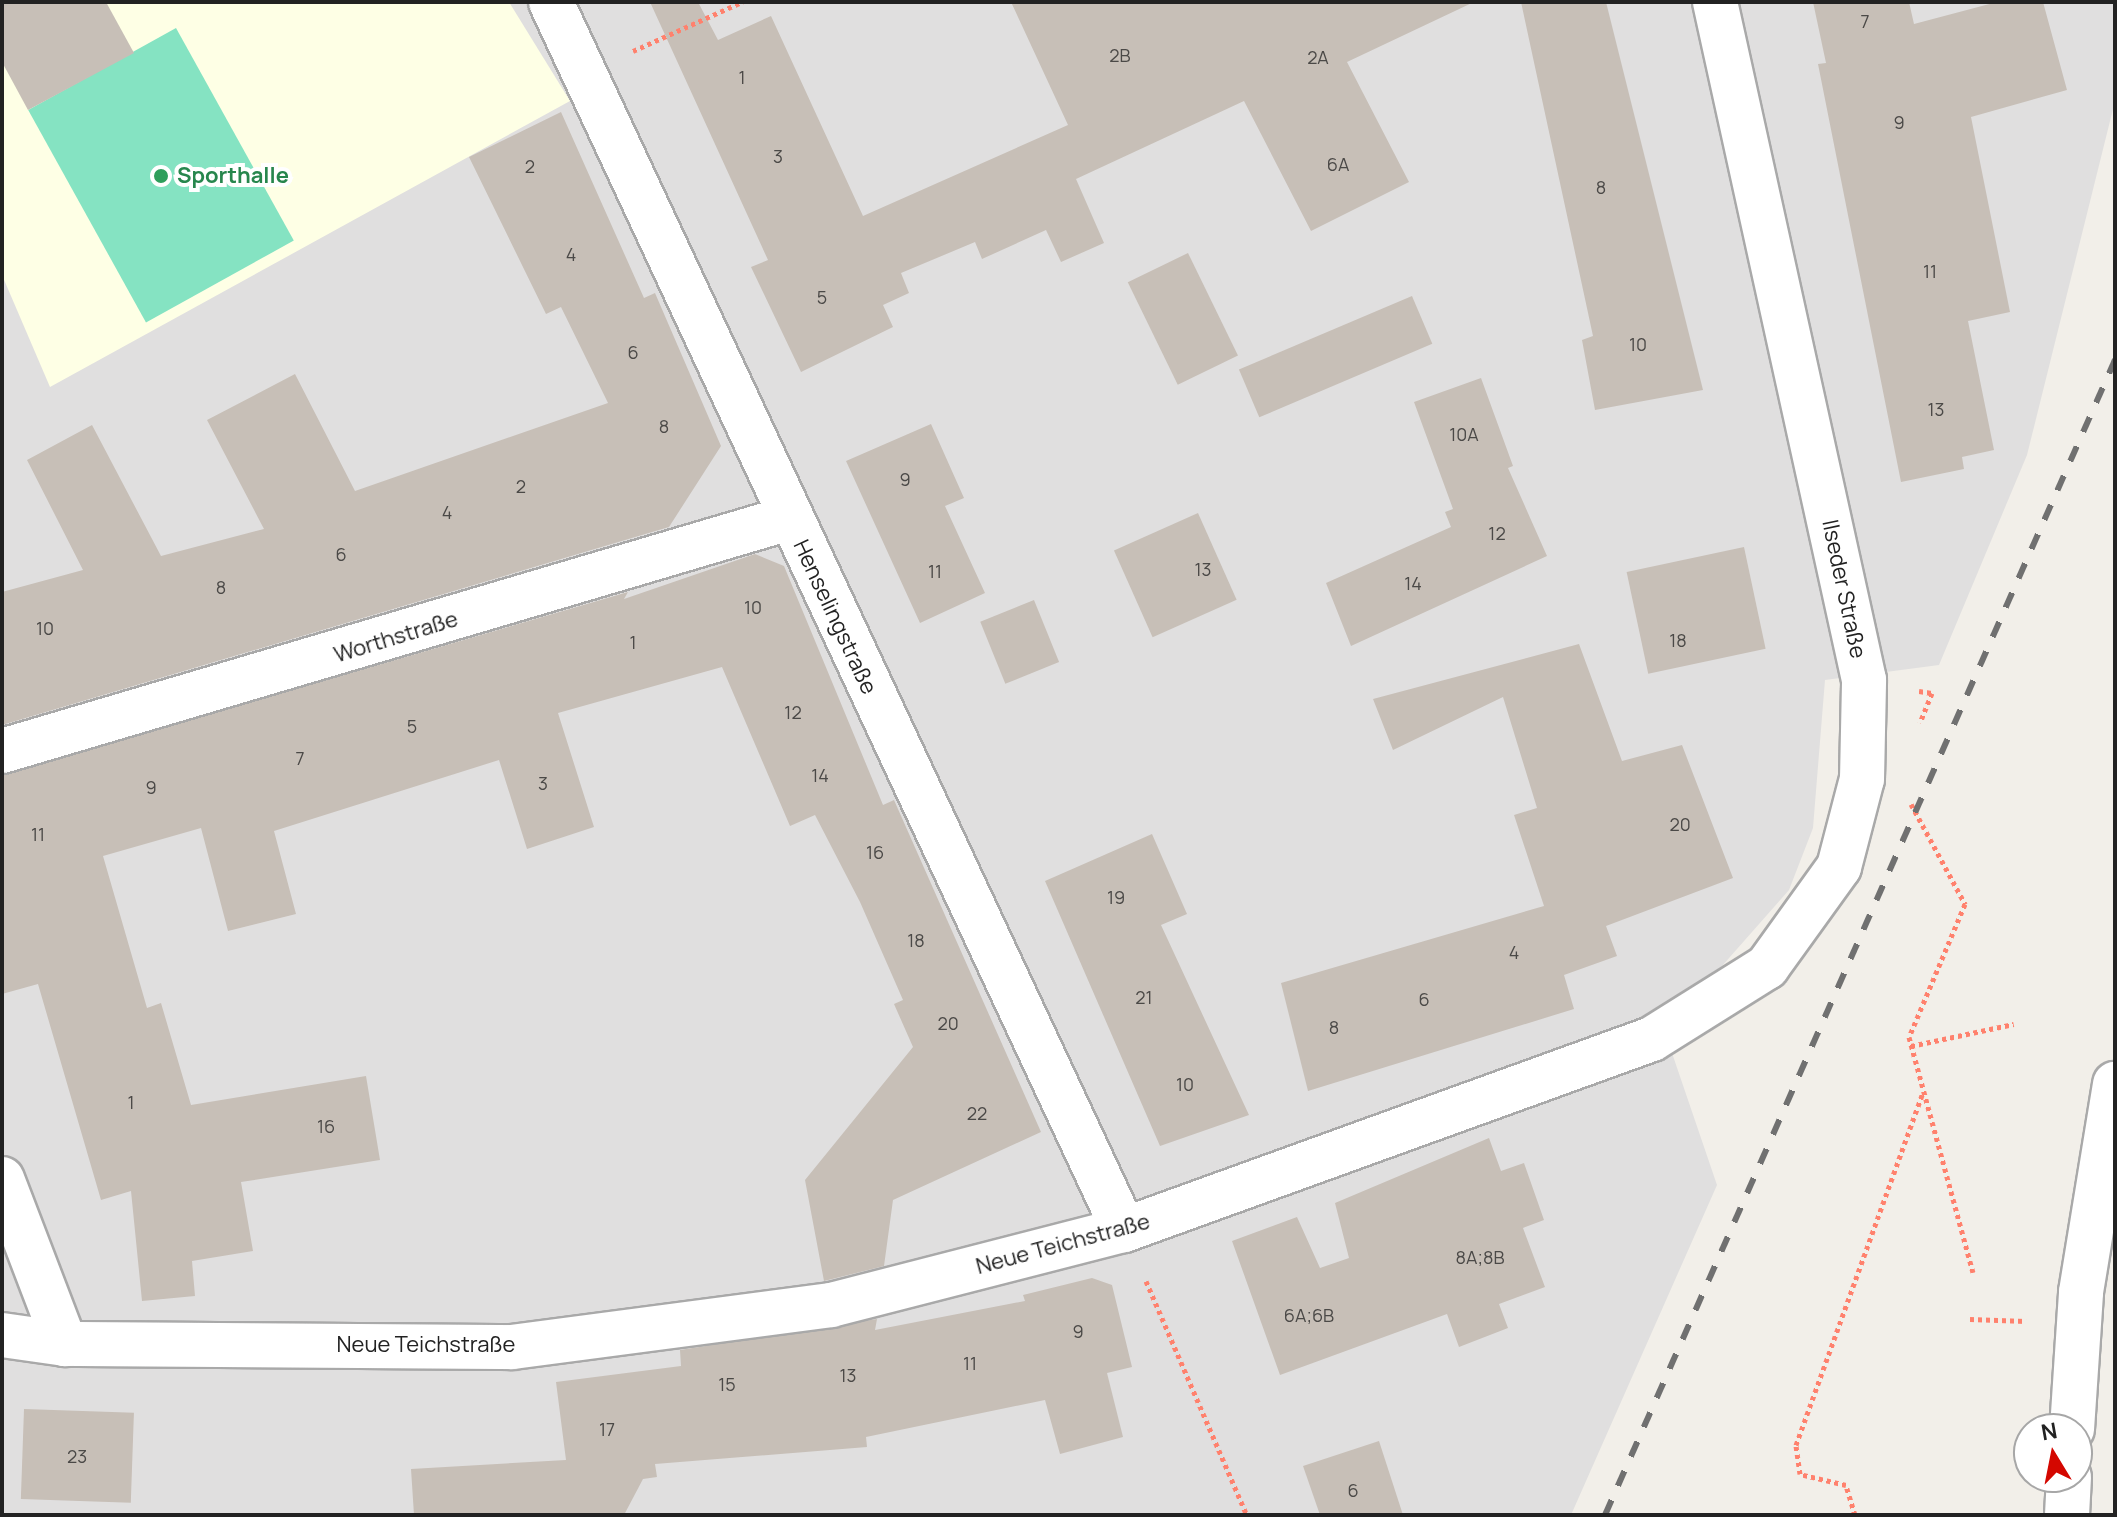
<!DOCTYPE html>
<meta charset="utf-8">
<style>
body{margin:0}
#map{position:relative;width:2117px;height:1517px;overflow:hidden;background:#f2efe9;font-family:Manrope,sans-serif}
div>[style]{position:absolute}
.residential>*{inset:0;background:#e0dfdf}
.education>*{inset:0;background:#feffe5}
.pitch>*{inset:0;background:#85e3c2;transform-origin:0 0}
.building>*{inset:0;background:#c7bfb7;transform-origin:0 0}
.path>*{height:5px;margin-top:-2.5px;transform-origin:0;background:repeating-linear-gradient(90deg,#ff816d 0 4px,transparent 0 8px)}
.roads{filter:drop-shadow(2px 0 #a9a9a9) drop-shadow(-2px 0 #a9a9a9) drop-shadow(0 2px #a9a9a9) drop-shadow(0 -2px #a9a9a9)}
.minor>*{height:44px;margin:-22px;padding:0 22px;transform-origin:22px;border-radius:22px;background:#fff}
.rail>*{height:6px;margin-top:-3px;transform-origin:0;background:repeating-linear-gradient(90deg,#707070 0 16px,transparent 0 32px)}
.dots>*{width:22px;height:22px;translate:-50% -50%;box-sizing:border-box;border:4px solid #fff;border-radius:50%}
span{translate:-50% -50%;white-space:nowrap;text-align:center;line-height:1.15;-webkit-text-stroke:8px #fff;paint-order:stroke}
.number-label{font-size:18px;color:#4b4947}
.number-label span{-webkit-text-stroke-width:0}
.leisure-label{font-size:22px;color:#27864d;font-weight:700}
.left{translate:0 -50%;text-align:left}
.street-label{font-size:22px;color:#222}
.frame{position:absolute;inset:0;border:4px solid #222;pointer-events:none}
.north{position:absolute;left:2013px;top:1413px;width:80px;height:80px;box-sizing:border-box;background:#fff;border:2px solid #a7a7a7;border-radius:50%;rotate:350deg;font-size:22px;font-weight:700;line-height:32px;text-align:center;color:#222}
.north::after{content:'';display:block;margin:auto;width:28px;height:36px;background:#d40700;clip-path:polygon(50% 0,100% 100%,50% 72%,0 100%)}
</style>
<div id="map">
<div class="residential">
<div style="clip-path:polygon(2px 2px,2115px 2px,2115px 101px,2027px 455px,1939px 665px,1825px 680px,1813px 828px,1789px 890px,1722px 966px,1657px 1009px,1717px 1185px,1571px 1515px,2px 1515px)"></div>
</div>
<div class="education">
<div style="clip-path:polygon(2px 2px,509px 2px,570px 101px,50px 387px,2px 275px)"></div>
</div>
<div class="pitch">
<div style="left:176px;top:28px;width:243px;height:169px;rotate:61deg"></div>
</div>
<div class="building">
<div style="clip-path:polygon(2px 2px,106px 2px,134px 53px,28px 110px,2px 62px)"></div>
<div style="clip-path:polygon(650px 2px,698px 2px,718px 40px,771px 16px,863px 216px,1068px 125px,1011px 2px,1474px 2px,1347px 62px,1409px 182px,1311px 231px,1244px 101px,1076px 179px,1104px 243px,1061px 262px,1046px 230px,982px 259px,975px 242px,901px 273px,909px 293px,883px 305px,893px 327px,801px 372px,751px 267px,768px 260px)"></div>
<div style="clip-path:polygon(1521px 2px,1606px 2px,1703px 390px,1595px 410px,1582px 340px,1593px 336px)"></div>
<div style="clip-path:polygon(1813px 2px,1909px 2px,1914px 24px,1997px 2px,2043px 2px,2067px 90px,1971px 117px,2010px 312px,1968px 321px,1994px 450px,1962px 457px,1964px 469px,1901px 482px,1818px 64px,1826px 63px)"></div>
<div style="clip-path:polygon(561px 112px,644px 298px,655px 293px,721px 446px,669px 527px,2px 725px,2px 592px,83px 570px,27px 460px,92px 425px,161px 556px,264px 529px,207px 420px,295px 374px,355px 491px,608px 403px,561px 307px,546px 314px,469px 157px)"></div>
<div style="left:1188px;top:253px;width:114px;height:67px;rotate:64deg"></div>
<div style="left:1412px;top:296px;width:52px;height:188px;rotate:67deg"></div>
<div style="clip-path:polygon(1481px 378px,1513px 466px,1508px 468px,1547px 556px,1351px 646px,1326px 583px,1451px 527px,1445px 512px,1453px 509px,1414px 402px)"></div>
<div style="clip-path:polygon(931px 424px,964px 498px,945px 506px,985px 593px,920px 623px,846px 461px)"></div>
<div style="left:1198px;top:513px;width:95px;height:92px;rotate:66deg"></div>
<div style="left:1744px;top:547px;width:104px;height:120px;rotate:78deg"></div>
<div style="clip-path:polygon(755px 554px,784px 566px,883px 805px,894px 800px,1041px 1132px,893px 1200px,884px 1266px,824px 1281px,805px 1180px,913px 1047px,894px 1004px,903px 1000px,860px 902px,815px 815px,790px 826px,722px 667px,558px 713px,594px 827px,527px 849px,499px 760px,274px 831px,296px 914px,228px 931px,201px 828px,103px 856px,147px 1008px,161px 1003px,191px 1105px,366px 1076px,380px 1160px,241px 1182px,253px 1251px,192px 1261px,195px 1296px,142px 1301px,131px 1191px,101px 1200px,38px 984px,2px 994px,2px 775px,628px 592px,624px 599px)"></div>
<div style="left:1034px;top:600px;width:67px;height:58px;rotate:68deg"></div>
<div style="clip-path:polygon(1579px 644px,1622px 761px,1682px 745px,1733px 878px,1606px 926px,1617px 956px,1564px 975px,1574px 1009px,1308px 1091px,1281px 983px,1544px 906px,1514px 815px,1537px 808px,1503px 697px,1393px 750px,1373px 699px)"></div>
<div style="clip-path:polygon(1152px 834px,1187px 914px,1161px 925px,1249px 1115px,1160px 1146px,1045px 881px)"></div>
<div style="clip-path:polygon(1489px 1138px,1501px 1171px,1524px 1163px,1544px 1220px,1523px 1228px,1545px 1287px,1499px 1304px,1508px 1328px,1459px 1347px,1447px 1314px,1280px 1375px,1232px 1241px,1297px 1217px,1320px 1268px,1349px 1258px,1335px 1203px)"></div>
<div style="clip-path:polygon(1092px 1278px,1112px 1285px,1132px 1367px,1107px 1373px,1123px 1437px,1060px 1454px,1045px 1400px,866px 1437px,867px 1447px,655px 1464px,657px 1477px,643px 1479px,624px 1515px,414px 1515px,411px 1469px,566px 1460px,556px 1382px,681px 1366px,680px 1350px,877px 1319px,875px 1330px,1025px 1301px,1023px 1295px)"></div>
<div style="left:24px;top:1409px;width:110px;height:90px;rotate:2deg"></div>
<div style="clip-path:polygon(1379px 1441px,1403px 1515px,1320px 1515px,1303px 1466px)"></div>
</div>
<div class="path">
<div style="left:633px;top:51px;width:120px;rotate:-24.2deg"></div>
<div style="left:1919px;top:691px;width:13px;rotate:9deg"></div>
<div style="left:1932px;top:693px;width:32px;rotate:112deg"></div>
<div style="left:1911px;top:804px;width:114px;rotate:61.6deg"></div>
<div style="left:1965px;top:904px;width:144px;rotate:112.8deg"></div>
<div style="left:1909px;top:1037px;width:244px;rotate:74.8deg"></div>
<div style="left:1911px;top:1046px;width:105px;rotate:-12.1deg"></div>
<div style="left:1146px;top:1281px;width:255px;rotate:66.7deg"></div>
<div style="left:1970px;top:1319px;width:56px;rotate:2deg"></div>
<div style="left:1855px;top:1515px;width:31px;rotate:-107deg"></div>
<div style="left:1846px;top:1485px;width:47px;rotate:-166.6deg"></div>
<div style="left:1800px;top:1474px;width:29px;rotate:-98deg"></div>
<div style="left:1796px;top:1445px;width:374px;rotate:-70.2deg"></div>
</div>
<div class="roads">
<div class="minor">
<div style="left:551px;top:2px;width:1355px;rotate:64.99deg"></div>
<div style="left:2px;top:751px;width:821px;rotate:-16.49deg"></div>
<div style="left:2px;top:1179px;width:177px;rotate:69.1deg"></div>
<div style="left:2px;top:1335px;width:64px;rotate:8.1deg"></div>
<div style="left:65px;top:1344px;width:447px;rotate:0.4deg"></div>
<div style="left:512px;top:1347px;width:322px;rotate:-7.5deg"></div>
<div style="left:831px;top:1305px;width:302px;rotate:-14.4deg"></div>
<div style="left:1124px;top:1230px;width:561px;rotate:-19.89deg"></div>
<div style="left:1652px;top:1039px;width:136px;rotate:-32.1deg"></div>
<div style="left:1767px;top:967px;width:123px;rotate:-54.2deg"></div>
<div style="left:1839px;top:867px;width:91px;rotate:-75.4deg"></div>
<div style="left:1862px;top:779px;width:99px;rotate:-88.8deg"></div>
<div style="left:1864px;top:680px;width:694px;rotate:-102.39deg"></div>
<div style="left:2072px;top:1429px;width:137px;rotate:-86.2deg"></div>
<div style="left:2081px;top:1292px;width:211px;rotate:-80.7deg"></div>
<div style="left:2067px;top:1515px;width:38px;rotate:-87deg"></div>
</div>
</div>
<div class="rail">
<div style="left:1605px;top:1515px;width:1263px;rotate:-66.18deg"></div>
</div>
<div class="dots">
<div style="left:161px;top:176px;background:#2e9e5b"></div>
</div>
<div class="number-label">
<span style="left:1865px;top:21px">7</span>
<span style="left:1120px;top:55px">2B</span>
<span style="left:1318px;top:57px">2A</span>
<span style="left:742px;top:77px">1</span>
<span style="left:1899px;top:122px">9</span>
<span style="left:778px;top:156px">3</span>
<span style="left:1338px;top:164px">6A</span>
<span style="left:530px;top:166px">2</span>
<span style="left:1601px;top:187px">8</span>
<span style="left:571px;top:254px">4</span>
<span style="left:1930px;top:271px">11</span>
<span style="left:822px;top:297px">5</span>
<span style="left:1638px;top:344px">10</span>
<span style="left:633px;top:352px">6</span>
<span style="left:1936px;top:409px">13</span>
<span style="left:664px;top:426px">8</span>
<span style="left:1464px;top:434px">10A</span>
<span style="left:905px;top:479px">9</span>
<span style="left:521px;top:486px">2</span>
<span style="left:447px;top:512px">4</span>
<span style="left:1497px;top:533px">12</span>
<span style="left:341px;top:554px">6</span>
<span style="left:1203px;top:569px">13</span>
<span style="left:935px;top:571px">11</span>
<span style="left:1413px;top:583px">14</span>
<span style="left:221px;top:587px">8</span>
<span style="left:753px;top:607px">10</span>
<span style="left:45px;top:628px">10</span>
<span style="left:1678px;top:640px">18</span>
<span style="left:633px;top:642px">1</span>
<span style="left:793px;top:712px">12</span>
<span style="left:412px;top:726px">5</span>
<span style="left:300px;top:758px">7</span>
<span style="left:820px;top:775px">14</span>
<span style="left:543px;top:783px">3</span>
<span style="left:151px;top:787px">9</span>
<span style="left:1680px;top:824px">20</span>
<span style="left:38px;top:834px">11</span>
<span style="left:875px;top:852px">16</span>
<span style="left:1116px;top:897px">19</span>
<span style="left:916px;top:940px">18</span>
<span style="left:1514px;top:952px">4</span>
<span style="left:1144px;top:997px">21</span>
<span style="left:1424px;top:999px">6</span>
<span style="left:948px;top:1023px">20</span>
<span style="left:1334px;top:1027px">8</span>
<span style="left:1185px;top:1084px">10</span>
<span style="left:131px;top:1102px">1</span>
<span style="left:977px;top:1113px">22</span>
<span style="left:326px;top:1126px">16</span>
<span style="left:1480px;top:1257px">8A;8B</span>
<span style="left:1309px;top:1315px">6A;6B</span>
<span style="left:1078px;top:1331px">9</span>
<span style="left:970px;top:1363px">11</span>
<span style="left:848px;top:1375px">13</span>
<span style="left:727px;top:1384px">15</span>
<span style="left:607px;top:1429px">17</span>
<span style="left:77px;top:1456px">23</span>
<span style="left:1353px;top:1490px">6</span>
</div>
<div class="leisure-label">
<span class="left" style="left:177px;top:176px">Sporthalle</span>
</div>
<div class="street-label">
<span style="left:1844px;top:589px;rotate:78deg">Ilseder Straße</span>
<span style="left:835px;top:617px;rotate:65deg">Henselingstraße</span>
<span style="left:396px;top:637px;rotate:-17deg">Worthstraße</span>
<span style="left:1063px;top:1244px;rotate:-15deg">Neue Teichstraße</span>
<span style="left:426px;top:1345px">Neue Teichstraße</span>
</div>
<div class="frame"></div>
<div class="north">N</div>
</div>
